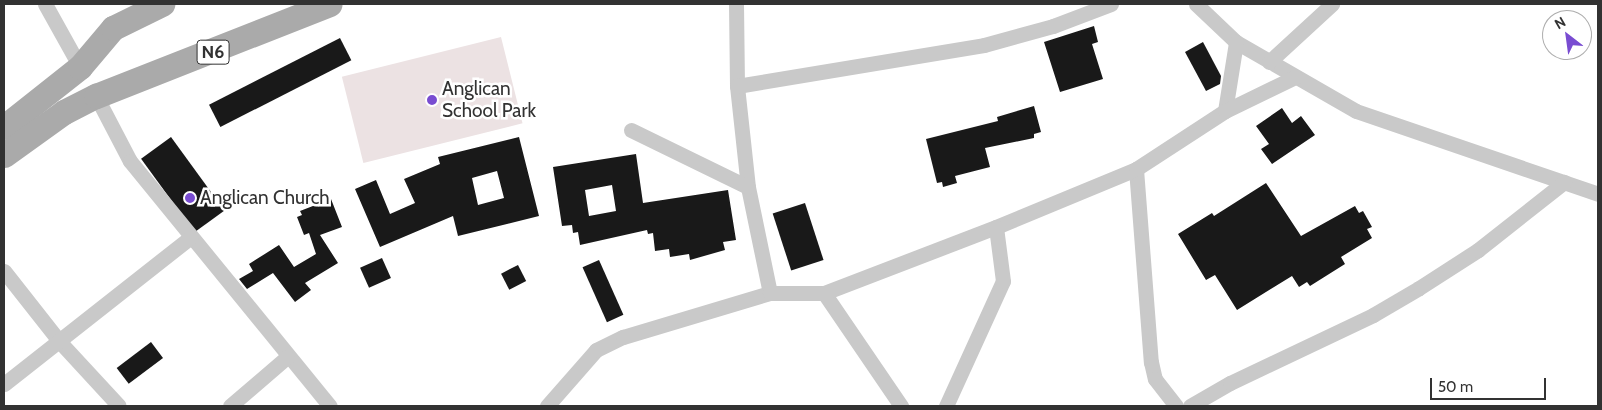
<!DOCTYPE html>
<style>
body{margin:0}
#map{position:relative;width:1602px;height:410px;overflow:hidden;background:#fff;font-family:Cabin,sans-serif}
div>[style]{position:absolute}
.green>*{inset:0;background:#ece2e3;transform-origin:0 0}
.building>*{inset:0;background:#191919;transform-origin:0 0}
.street>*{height:15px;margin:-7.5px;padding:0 7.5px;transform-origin:7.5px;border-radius:7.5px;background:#c9c9c9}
.primary>*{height:25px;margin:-12.5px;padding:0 12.5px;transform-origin:12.5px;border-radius:12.5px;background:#aaa}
.dots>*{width:14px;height:14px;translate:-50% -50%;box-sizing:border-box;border:2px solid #fff;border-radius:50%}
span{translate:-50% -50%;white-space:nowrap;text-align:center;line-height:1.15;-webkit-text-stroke:5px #fff;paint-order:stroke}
.shield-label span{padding:1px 4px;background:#fff;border:1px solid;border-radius:4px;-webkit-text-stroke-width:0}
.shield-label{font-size:18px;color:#323232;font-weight:700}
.poi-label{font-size:19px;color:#323232}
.left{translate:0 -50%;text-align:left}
.frame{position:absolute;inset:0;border:5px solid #323232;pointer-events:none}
.north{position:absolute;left:1542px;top:10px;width:50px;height:50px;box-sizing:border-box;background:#fff;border:1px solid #adadad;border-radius:50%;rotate:330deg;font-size:14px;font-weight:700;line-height:20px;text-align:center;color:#323232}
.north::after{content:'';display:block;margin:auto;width:18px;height:22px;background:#794cd1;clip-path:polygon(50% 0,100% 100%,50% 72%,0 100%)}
.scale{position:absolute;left:1430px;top:378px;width:116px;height:22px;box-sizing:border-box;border:2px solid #323232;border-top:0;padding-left:6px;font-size:15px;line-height:18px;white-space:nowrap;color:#323232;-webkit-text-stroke:4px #fff;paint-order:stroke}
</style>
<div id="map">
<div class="green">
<div style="left:501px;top:37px;width:89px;height:164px;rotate:76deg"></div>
</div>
<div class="building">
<div style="clip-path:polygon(1094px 26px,1098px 42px,1092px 44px,1103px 79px,1060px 92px,1044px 42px)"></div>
<div style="left:340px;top:38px;width:25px;height:147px;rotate:63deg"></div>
<div style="clip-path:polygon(1203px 42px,1221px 76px,1220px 84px,1206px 91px,1185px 52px)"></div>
<div style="clip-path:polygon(1034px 106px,1041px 132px,1034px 134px,1034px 138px,985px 148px,990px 167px,955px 176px,957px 183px,943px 187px,942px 182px,937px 183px,926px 139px,998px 121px,997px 117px)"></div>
<div style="clip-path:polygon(1282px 108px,1292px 123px,1301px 116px,1315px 135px,1272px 164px,1261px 149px,1269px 144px,1256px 126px)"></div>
<div style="left:171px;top:137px;width:91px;height:37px;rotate:54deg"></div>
<div style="clip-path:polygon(evenodd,519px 137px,539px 216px,458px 236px,453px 216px,380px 247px,355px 189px,376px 180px,390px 214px,415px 203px,404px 179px,440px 164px,438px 157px,519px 137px,497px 171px,504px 198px,478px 205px,472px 178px,497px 171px)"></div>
<div style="clip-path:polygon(evenodd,636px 154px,643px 203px,728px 190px,736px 240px,723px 242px,725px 250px,690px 260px,689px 254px,670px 257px,669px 249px,655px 251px,653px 233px,648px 234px,647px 230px,580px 245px,578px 232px,573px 233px,572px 225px,562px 226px,553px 167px,636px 154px,612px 185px,616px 211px,589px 216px,585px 190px,612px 185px)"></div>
<div style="clip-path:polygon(1266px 183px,1301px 236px,1355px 206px,1359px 213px,1363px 211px,1372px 227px,1367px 229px,1372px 238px,1341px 257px,1345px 264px,1310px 286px,1307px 282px,1299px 287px,1292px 276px,1237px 310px,1215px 275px,1206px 280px,1178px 234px,1212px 213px,1214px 216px)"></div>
<div style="clip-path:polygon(331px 199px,342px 227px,320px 235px,338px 263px,305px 283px,311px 290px,295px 302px,273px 273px,247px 289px,239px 279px,253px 271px,249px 264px,279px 245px,294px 267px,316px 254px,309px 233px,304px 235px,297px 217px,302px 215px,300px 211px)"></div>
<div style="left:805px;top:203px;width:60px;height:34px;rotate:72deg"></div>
<div style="left:382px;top:258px;width:22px;height:24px;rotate:66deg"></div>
<div style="left:599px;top:260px;width:60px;height:18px;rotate:66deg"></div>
<div style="left:518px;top:265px;width:18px;height:19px;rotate:63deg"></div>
<div style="left:151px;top:342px;width:20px;height:43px;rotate:53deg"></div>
</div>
<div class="street">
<div style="left:45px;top:4px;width:72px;rotate:60.9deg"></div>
<div style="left:736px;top:4px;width:82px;rotate:89.3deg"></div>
<div style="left:737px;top:86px;width:102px;rotate:83.8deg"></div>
<div style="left:748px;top:187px;width:108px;rotate:78.3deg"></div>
<div style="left:1196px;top:4px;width:55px;rotate:43.5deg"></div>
<div style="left:1236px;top:42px;width:138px;rotate:29.9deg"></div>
<div style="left:1356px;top:111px;width:256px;rotate:18.9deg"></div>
<div style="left:1269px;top:62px;width:86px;rotate:-42.6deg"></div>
<div style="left:737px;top:86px;width:250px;rotate:-9.4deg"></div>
<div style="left:984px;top:45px;width:72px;rotate:-15.4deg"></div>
<div style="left:1053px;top:26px;width:62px;rotate:-20.8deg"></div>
<div style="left:96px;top:96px;width:73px;rotate:62.4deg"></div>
<div style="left:130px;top:161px;width:316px;rotate:50.8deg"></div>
<div style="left:1225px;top:111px;width:70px;rotate:-80.9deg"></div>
<div style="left:631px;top:130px;width:130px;rotate:26deg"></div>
<div style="left:1136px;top:169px;width:194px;rotate:85.6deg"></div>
<div style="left:1151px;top:362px;width:17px;rotate:77deg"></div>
<div style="left:1155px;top:379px;width:34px;rotate:52deg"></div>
<div style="left:4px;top:271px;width:89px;rotate:51.8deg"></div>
<div style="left:59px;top:341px;width:88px;rotate:47.3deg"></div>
<div style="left:824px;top:293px;width:137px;rotate:55.7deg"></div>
<div style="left:4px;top:384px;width:238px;rotate:-38.2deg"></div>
<div style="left:230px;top:406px;width:75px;rotate:-40.7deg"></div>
<div style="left:547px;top:406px;width:74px;rotate:-48.8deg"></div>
<div style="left:596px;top:350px;width:30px;rotate:-26deg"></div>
<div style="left:623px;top:337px;width:153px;rotate:-16.7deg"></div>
<div style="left:770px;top:293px;width:54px"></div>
<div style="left:824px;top:293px;width:184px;rotate:-21deg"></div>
<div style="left:996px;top:227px;width:152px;rotate:-22.5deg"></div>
<div style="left:1136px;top:169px;width:106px;rotate:-33.1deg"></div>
<div style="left:1225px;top:111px;width:78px;rotate:-25.9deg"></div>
<div style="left:946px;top:406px;width:137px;rotate:-65.5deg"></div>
<div style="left:1003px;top:281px;width:54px;rotate:-97.4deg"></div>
<div style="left:1190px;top:406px;width:46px;rotate:-29.9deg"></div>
<div style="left:1230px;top:383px;width:158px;rotate:-25.4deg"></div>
<div style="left:1373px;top:315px;width:53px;rotate:-30.4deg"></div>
<div style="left:1419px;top:288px;width:70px;rotate:-32.8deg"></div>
<div style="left:1478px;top:250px;width:110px;rotate:-38.3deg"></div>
</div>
<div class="primary">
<div style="left:4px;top:127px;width:97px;rotate:-38.3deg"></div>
<div style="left:80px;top:67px;width:51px;rotate:-49.8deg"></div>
<div style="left:113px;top:28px;width:55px;rotate:-26.1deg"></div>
<div style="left:4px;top:155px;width:74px;rotate:-35.6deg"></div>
<div style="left:64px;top:112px;width:36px;rotate:-27deg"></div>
<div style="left:96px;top:96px;width:251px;rotate:-21.5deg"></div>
</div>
<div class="dots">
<div style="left:432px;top:100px;background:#794cd1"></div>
<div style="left:190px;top:198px;background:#794cd1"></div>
</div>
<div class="shield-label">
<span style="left:213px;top:52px">N6</span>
</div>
<div class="poi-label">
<span class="left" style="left:442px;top:100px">Anglican<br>School Park</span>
<span class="left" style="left:200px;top:198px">Anglican Church</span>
</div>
<div class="frame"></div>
<div class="north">N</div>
<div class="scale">50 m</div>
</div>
